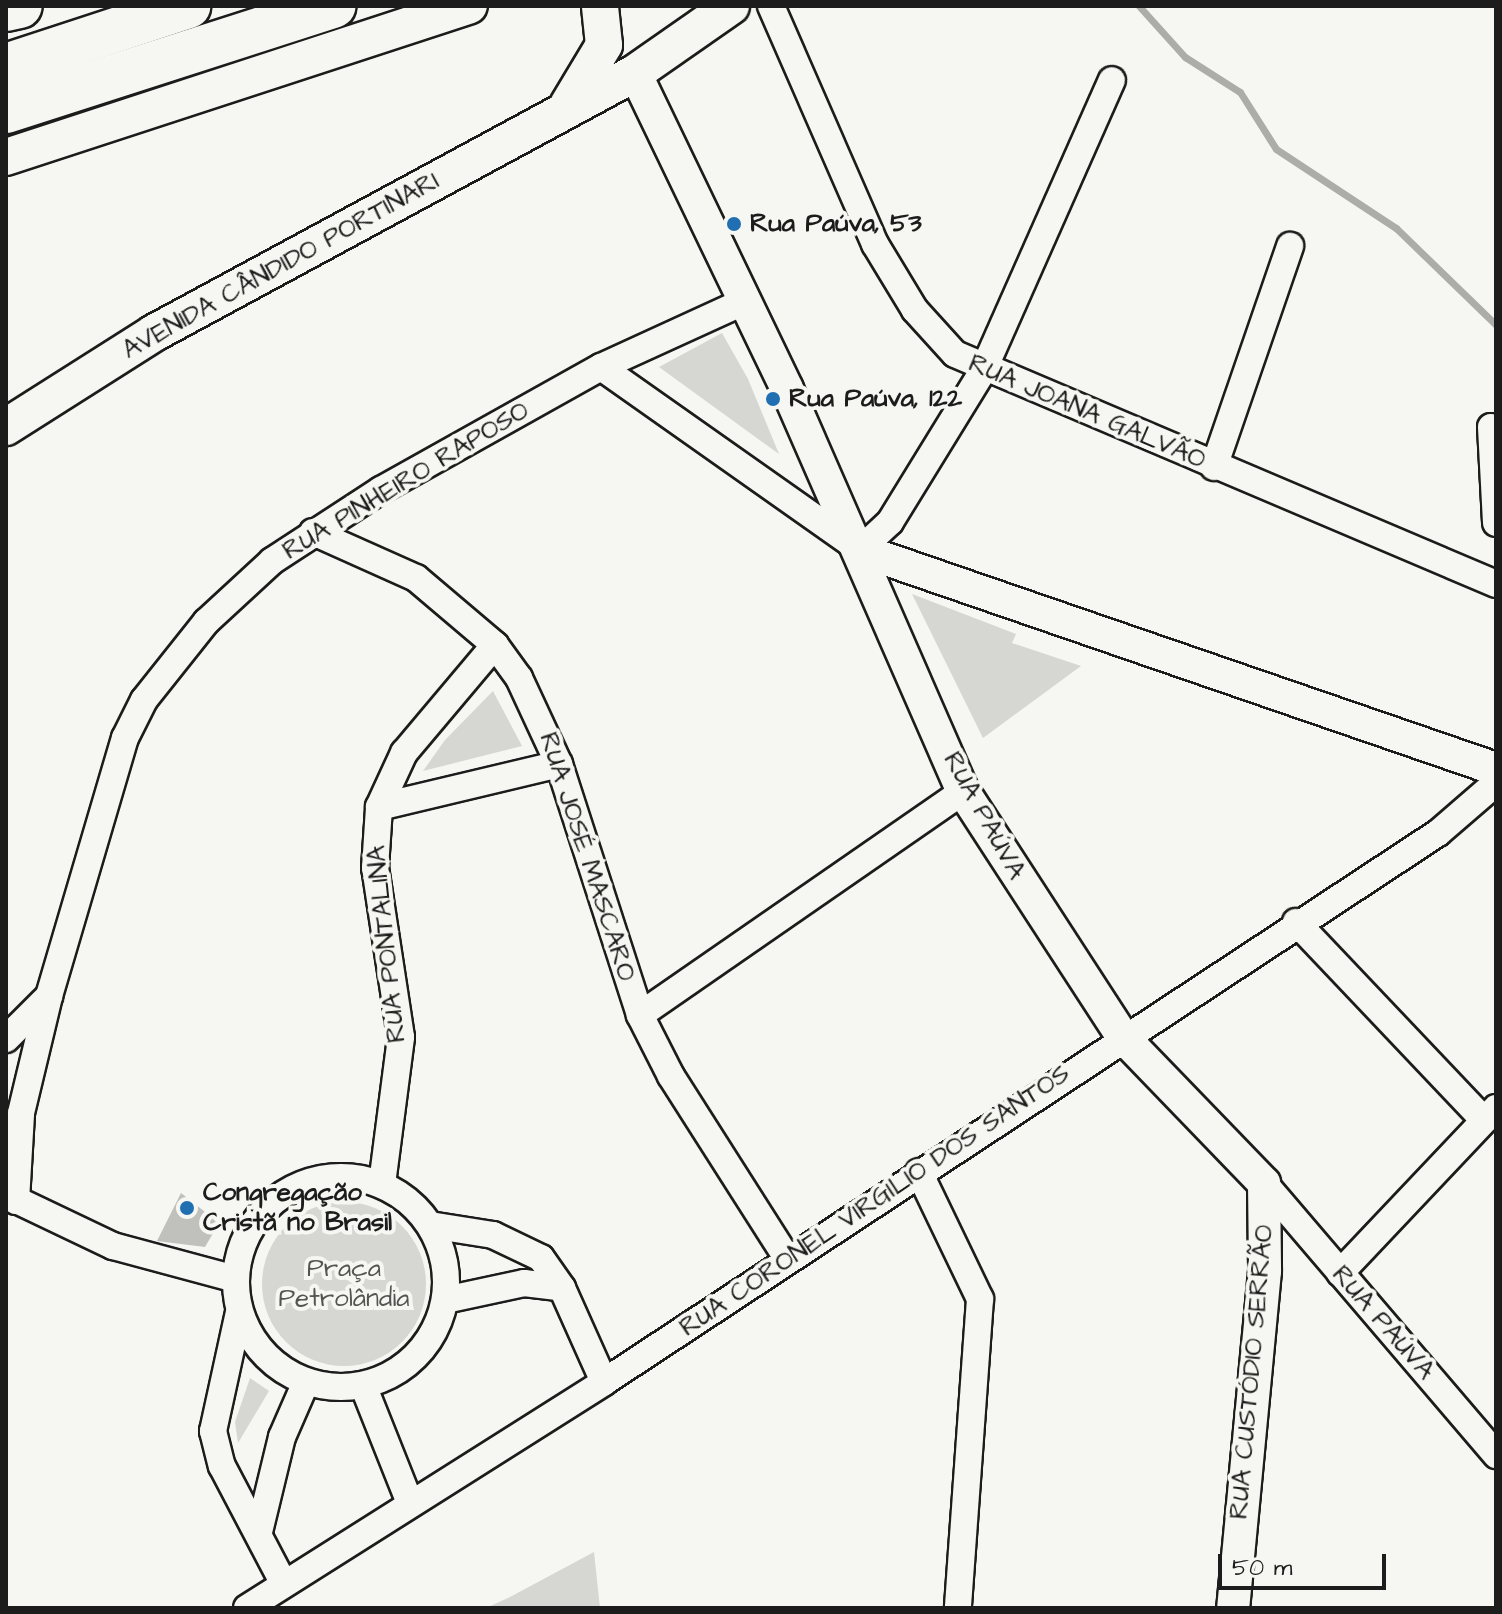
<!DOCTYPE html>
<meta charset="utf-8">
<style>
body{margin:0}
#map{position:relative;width:1502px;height:1614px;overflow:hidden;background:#f6f6f2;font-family:"Architects Daughter",sans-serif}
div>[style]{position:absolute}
.green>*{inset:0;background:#d6d6d2}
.round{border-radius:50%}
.stream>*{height:7px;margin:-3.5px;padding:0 3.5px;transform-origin:3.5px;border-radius:3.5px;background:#acaca9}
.building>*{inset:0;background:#c0c0bd}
.roads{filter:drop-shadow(2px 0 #1c1c1c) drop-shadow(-2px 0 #1c1c1c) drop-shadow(0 2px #1c1c1c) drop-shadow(0 -2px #1c1c1c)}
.minor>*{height:26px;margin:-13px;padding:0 13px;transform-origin:13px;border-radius:13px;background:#f6f6f2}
.minor>.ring{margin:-13px;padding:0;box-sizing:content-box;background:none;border:26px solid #f6f6f2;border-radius:50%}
.tertiary>*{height:32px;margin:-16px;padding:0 16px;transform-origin:16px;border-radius:16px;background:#f6f6f2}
.secondary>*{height:36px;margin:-18px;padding:0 18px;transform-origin:18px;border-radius:18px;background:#f6f6f2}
.motorway>*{height:44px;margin:-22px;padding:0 22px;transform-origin:22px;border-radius:22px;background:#f6f6f2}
.dots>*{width:22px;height:22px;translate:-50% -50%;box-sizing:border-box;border:4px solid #f6f6f2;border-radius:50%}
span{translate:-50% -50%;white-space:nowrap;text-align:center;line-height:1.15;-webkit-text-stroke:8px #f6f6f2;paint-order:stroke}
.poi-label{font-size:26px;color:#1c1c1c;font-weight:700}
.left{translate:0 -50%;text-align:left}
.street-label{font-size:26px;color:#1c1c1c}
.park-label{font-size:26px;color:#545453}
.frame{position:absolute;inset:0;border:8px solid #1c1c1c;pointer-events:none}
.scale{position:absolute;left:1218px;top:1554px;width:168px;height:36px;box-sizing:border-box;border:4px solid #1c1c1c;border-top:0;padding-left:10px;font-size:24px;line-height:28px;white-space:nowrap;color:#1c1c1c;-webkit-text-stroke:6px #f6f6f2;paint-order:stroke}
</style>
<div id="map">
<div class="green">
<div style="clip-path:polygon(722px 333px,748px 379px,779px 454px,659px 367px)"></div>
<div style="clip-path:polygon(912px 594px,1016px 634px,1012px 643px,1081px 666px,983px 738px)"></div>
<div style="clip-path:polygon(493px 691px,522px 746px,423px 771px,445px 740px)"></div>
<div class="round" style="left:262px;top:1202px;width:164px;height:164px"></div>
<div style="clip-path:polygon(250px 1378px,269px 1391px,238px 1443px,235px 1422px)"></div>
<div style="clip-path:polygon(594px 1552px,600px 1608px,486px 1608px,510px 1597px)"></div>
</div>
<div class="stream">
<div style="left:1139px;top:6px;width:69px;rotate:48deg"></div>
<div style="left:1185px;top:57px;width:65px;rotate:32.5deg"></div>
<div style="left:1240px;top:92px;width:67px;rotate:57.7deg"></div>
<div style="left:1276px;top:149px;width:144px;rotate:33.4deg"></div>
<div style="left:1396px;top:228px;width:139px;rotate:44.1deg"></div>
</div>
<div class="building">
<div style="clip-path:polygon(181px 1193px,219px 1223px,205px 1247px,157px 1241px)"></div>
</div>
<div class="roads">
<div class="minor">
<div style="left:771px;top:6px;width:260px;rotate:66.4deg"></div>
<div style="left:875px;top:244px;width:77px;rotate:58.8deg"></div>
<div style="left:915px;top:310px;width:59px;rotate:47.7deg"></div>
<div style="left:955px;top:354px;width:588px;rotate:23.03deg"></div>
<div style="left:601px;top:367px;width:317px;rotate:35.2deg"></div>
<div style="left:860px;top:550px;width:41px;rotate:-43deg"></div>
<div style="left:890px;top:522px;width:177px;rotate:-58.4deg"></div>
<div style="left:983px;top:371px;width:318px;rotate:-66.1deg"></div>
<div style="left:1491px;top:427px;width:96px;rotate:87deg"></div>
<div style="left:1214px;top:467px;width:234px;rotate:-71deg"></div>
<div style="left:313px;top:532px;width:113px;rotate:24.1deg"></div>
<div style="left:416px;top:578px;width:104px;rotate:40.3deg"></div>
<div style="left:495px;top:645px;width:41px;rotate:54deg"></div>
<div style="left:519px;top:678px;width:95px;rotate:65.1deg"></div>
<div style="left:559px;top:764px;width:264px;rotate:72.1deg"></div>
<div style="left:640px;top:1015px;width:68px;rotate:63.1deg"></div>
<div style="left:671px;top:1076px;width:216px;rotate:57.5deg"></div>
<div style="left:379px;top:807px;width:185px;rotate:-13.4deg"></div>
<div style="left:1296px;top:922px;width:273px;rotate:46.5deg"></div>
<div style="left:640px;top:1015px;width:393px;rotate:-34.7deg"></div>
<div style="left:6px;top:1039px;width:61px;rotate:-45deg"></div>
<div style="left:49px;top:996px;width:269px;rotate:-73.6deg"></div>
<div style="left:125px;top:738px;width:42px;rotate:-63.4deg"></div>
<div style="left:144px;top:700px;width:100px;rotate:-51.5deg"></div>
<div style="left:206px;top:622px;width:90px;rotate:-42.7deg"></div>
<div style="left:272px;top:561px;width:130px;rotate:-33.1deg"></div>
<div style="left:381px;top:490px;width:252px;rotate:-29.2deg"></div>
<div style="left:601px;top:367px;width:156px;rotate:-24.6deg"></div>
<div style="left:919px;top:1172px;width:141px;rotate:64.3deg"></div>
<div style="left:980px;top:1299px;width:310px;rotate:94.1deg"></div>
<div class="ring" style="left:236px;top:1177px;width:184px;height:184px"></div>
<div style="left:1264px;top:1183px;width:358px;rotate:49.5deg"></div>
<div style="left:382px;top:1184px;width:148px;rotate:-82.6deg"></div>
<div style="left:401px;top:1037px;width:171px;rotate:-98.7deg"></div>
<div style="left:375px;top:868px;width:61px;rotate:-86.2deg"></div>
<div style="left:379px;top:807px;width:60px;rotate:-65.2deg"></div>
<div style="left:404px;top:753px;width:141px;rotate:-49.9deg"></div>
<div style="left:6px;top:1195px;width:119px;rotate:25.5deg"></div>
<div style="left:113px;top:1246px;width:126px;rotate:15.1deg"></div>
<div style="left:16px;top:1201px;width:88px;rotate:-86.7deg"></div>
<div style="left:21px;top:1113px;width:120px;rotate:-76.5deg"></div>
<div style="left:430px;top:1225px;width:64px;rotate:9deg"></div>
<div style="left:493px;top:1235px;width:53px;rotate:25.6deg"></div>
<div style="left:541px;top:1258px;width:37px;rotate:55deg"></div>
<div style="left:562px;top:1288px;width:103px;rotate:65.9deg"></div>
<div style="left:1340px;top:1273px;width:227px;rotate:-46.6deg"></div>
<div style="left:445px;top:1300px;width:81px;rotate:-12.1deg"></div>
<div style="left:524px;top:1283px;width:38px;rotate:7deg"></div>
<div style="left:239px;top:1312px;width:122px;rotate:102.3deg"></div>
<div style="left:213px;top:1431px;width:36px;rotate:76deg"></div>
<div style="left:222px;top:1466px;width:133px;rotate:62.3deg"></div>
<div style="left:363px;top:1385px;width:127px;rotate:68.3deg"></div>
<div style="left:259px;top:1532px;width:98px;rotate:-76.4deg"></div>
<div style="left:282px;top:1437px;width:60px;rotate:-66.4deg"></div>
<div style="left:247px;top:1608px;width:423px;rotate:-32.3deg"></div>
<div style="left:604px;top:1382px;width:998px;rotate:-33.36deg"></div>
<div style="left:1438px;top:833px;width:77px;rotate:-40.8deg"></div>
</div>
<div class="tertiary">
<div style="left:635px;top:73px;width:351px;rotate:64.3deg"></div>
<div style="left:787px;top:389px;width:439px;rotate:66.4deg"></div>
<div style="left:963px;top:791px;width:293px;rotate:57deg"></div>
<div style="left:1123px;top:1037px;width:203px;rotate:46deg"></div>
<div style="left:1264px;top:1183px;width:88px;rotate:89.3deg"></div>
<div style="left:1265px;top:1271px;width:339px;rotate:95.4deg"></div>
<div style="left:860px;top:550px;width:673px;rotate:19deg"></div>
</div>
<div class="secondary">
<div style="left:568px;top:105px;width:70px;rotate:-59deg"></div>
<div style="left:604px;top:45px;width:39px;rotate:-96deg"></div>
<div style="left:6px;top:157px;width:487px;rotate:-18.1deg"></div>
<div style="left:6px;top:427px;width:175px;rotate:-32.4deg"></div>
<div style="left:154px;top:333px;width:547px;rotate:-28.39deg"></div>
<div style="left:635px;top:73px;width:117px;rotate:-34.9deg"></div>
</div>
<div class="motorway">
<div style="left:6px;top:9px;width:14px;rotate:-12deg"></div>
<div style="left:6px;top:66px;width:192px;rotate:-18.2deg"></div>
<div style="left:6px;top:111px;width:344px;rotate:-17.8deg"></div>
</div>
</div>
<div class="dots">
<div style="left:734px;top:224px;background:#1f6fb2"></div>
<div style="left:773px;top:399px;background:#1f6fb2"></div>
<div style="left:187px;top:1208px;background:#1f6fb2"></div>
</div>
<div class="poi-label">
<span class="left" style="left:750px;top:224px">Rua Paúva, 53</span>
<span class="left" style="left:789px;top:399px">Rua Paúva, 122</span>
<span class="left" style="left:203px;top:1208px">Congregação<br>Cristã no Brasil</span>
</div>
<div class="street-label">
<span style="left:281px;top:266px;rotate:-29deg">AVENIDA CÂNDIDO PORTINARI</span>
<span style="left:1087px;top:412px;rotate:23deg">RUA JOANA GALVÃO</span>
<span style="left:406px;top:481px;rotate:-31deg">RUA PINHEIRO RAPOSO</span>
<span style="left:984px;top:816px;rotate:61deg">RUA PAÚVA</span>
<span style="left:587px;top:857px;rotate:72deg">RUA JOSÉ MASCARO</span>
<span style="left:387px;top:944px;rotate:-96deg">RUA PONTALINA</span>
<span style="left:875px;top:1201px;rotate:-34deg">RUA CORONEL VIRGILIO DOS SANTOS</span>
<span style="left:1383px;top:1323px;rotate:49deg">RUA PAÚVA</span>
<span style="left:1252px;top:1372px;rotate:-85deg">RUA CUSTÓDIO SERRÃO</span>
</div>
<div class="park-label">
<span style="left:344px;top:1284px">Praça<br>Petrolândia</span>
</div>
<div class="frame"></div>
<div class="scale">50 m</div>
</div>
